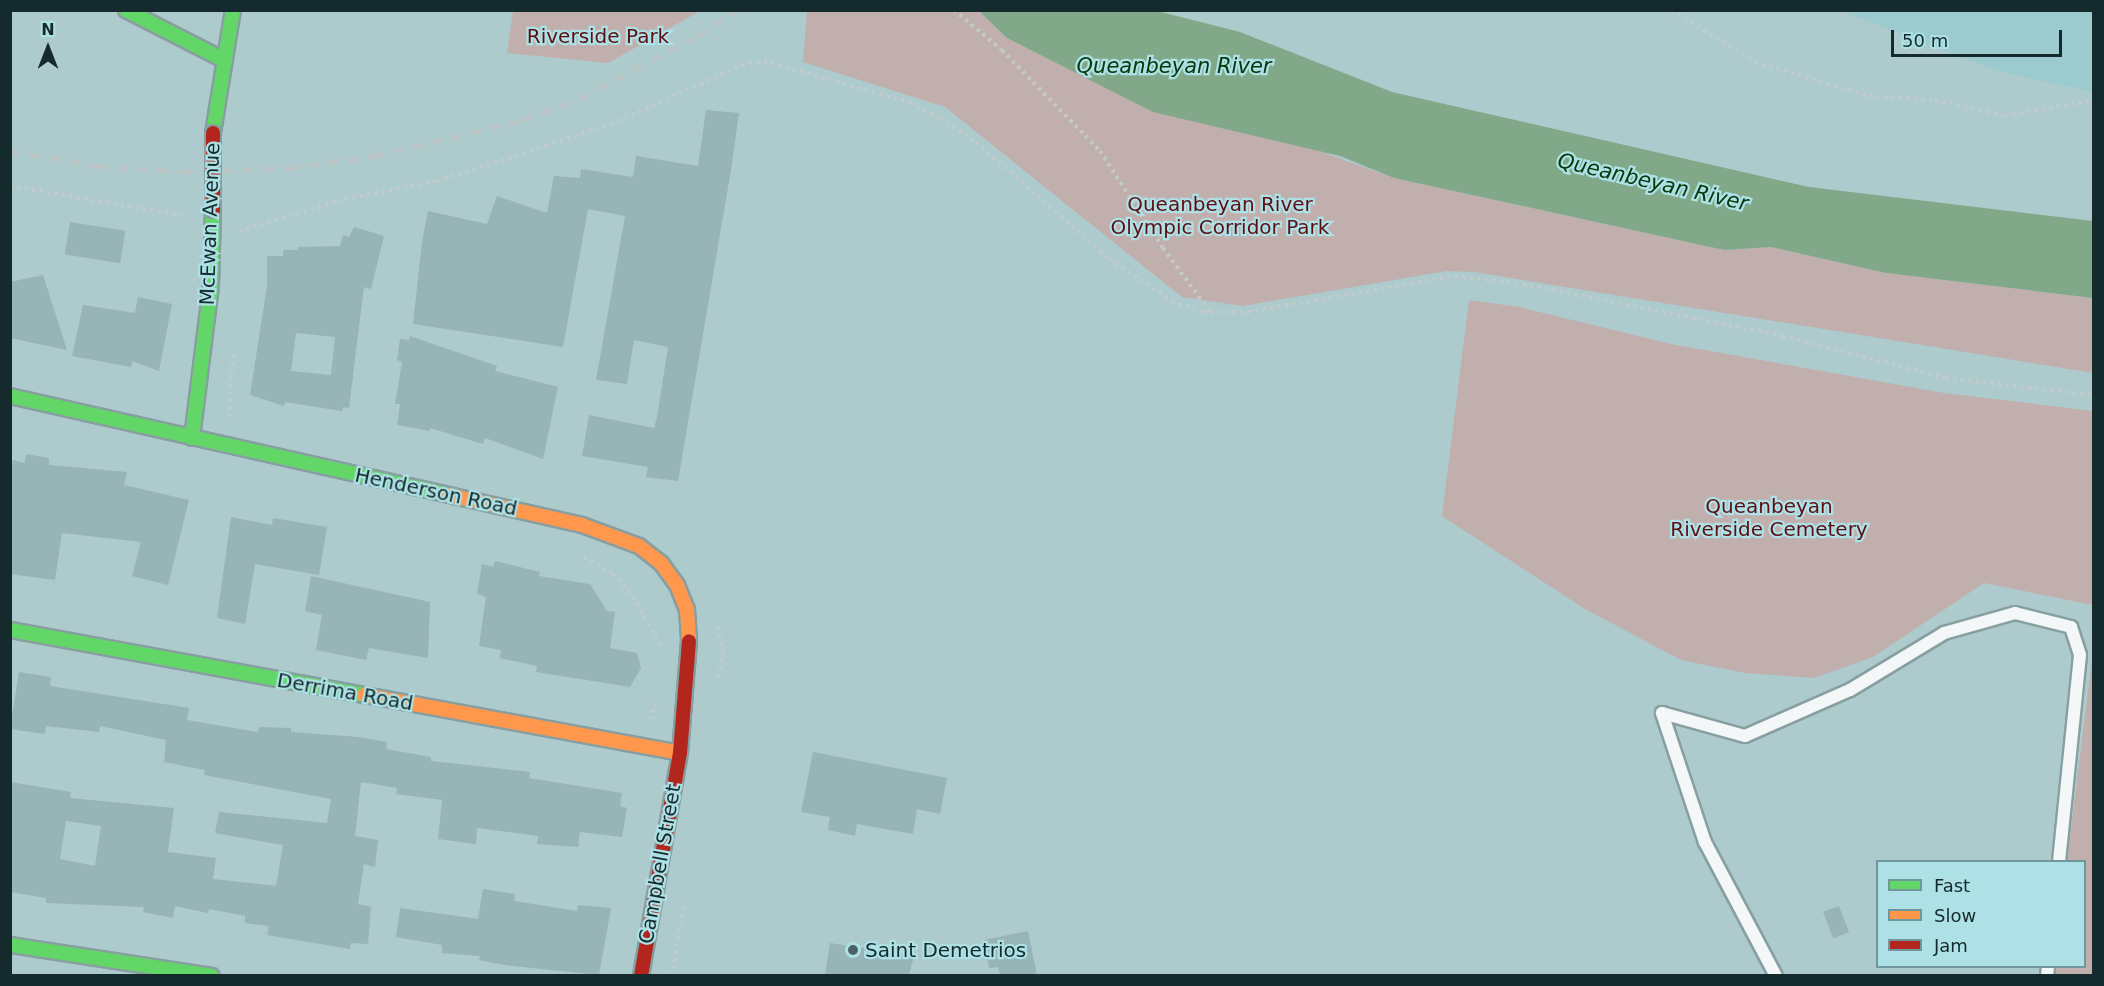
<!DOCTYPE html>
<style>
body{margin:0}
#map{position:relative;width:2104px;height:986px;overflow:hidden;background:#adcacc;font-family:"DejaVu Sans",sans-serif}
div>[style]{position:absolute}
.built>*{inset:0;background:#9bcbcf}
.green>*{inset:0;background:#c1afad}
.water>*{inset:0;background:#81a889}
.building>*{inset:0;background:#97b4b6;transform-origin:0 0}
.path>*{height:4px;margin-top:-2px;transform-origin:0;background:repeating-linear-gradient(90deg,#c2cbcb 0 3px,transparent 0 7.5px)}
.roads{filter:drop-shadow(2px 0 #889fa1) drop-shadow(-2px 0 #889fa1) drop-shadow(0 2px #889fa1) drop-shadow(0 -2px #889fa1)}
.lane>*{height:12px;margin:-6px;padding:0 6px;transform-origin:6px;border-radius:6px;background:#f3f7f7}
.fast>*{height:14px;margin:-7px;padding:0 7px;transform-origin:7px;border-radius:7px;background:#63d668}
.slow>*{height:14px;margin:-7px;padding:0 7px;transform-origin:7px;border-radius:7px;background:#ff974d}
.jam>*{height:14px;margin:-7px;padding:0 7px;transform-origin:7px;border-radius:7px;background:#b3261e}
.rail>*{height:4.5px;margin-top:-2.25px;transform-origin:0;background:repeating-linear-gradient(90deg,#bbc4c5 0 10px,transparent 0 20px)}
.bridges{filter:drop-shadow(2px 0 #889fa1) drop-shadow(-2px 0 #889fa1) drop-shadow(0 2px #889fa1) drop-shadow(0 -2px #889fa1)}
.jam-bridge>*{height:14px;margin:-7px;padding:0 7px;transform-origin:7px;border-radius:7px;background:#b3261e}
.dots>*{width:16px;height:16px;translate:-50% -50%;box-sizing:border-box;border:3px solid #ade1e6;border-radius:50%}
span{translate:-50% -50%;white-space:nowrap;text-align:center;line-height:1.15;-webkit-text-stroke:4.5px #ade1e6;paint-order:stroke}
.park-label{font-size:20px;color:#5e0f13}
.street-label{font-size:20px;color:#152a2c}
.poi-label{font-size:20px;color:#152a2c}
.left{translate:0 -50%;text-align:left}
.water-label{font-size:21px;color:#06380a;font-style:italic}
.frame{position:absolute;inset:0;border:12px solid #152a2c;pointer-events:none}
.legend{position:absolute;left:1876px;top:860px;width:210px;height:108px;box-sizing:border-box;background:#ade1e6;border:2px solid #70989c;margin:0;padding:8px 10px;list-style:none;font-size:18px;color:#152a2c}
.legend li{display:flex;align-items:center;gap:12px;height:30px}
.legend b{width:30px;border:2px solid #70989c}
.north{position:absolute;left:18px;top:18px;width:60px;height:60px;-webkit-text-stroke:4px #ade1e6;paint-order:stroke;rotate:0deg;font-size:16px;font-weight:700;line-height:24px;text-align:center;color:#152a2c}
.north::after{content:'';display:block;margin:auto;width:21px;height:27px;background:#152a2c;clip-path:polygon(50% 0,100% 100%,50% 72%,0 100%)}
.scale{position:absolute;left:1891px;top:30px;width:171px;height:27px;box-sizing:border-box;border:3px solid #152a2c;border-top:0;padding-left:8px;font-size:18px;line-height:21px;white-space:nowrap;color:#152a2c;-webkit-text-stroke:4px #ade1e6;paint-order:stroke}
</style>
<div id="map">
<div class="built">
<div style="clip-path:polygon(1842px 11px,2093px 11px,2093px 92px,1997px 71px)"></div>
</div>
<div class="green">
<div style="clip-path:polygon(513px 11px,513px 10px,700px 11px,608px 63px,507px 53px)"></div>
<div style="clip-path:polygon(807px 11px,979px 11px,1007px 38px,1394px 178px,1724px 250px,1771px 247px,1886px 273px,2093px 298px,2093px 373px,1474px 272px,1447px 271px,1243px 306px,1182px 297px,945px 107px,803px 62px)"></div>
<div style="clip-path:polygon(1469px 300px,1519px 307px,1671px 344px,1944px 393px,2093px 411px,2093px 605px,1984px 583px,1873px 657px,1814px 678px,1745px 673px,1681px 660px,1585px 609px,1442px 516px)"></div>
<div style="clip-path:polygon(2093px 651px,2093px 975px,2054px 975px,2055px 967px,2084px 966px,2084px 862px,2067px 861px)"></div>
</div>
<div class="water">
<div style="clip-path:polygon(979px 11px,1157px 11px,1240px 32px,1392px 92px,1809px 187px,2093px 221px,2093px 298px,1886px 273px,1771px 247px,1724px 250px,1394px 178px,1340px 156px,1153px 112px,1007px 38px)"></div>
</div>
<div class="building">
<div style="clip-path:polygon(706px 110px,739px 113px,731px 170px,678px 481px,646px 477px,648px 467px,582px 456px,589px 415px,654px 428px,657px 417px,668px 347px,634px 340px,627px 384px,596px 380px,625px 216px,588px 209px,563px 347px,413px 324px,422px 242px,428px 211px,487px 224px,497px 196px,547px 213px,554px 176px,580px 178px,581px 169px,633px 177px,636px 156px,698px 166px)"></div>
<div style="left:70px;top:222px;width:56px;height:33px;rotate:9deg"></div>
<div style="clip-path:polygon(evenodd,354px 227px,384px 236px,371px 289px,364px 287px,349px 408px,343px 407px,342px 411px,285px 402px,284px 406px,250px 395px,267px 286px,267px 256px,283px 256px,283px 250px,298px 250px,298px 247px,340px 246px,343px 235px,349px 237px,354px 227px,296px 333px,335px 337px,331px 375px,291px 371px,296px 333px)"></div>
<div style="clip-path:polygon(43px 275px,67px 350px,10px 338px,10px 282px)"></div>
<div style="clip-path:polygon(138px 297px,172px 304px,159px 371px,132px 361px,131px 367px,72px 356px,83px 305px,135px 313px)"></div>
<div style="clip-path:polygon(410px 336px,497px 366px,495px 371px,558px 387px,543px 459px,485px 438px,483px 444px,430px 428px,430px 431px,397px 425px,400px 404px,395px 404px,402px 362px,397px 360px,400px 339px,409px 340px)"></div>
<div style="clip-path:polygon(26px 454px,49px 458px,49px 465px,127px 472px,124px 485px,189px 500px,168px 585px,132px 576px,141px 542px,62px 533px,55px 580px,10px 574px,10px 477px,13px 460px,25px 463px)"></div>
<div style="clip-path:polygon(231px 517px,272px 525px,273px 518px,327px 527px,319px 575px,255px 564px,245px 624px,217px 618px)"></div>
<div style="clip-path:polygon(495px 561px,540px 572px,539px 576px,590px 584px,607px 611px,615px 612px,610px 648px,637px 653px,641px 668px,630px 687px,536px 672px,537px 666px,500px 658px,501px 650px,479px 646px,486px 597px,477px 594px,482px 564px,493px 567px)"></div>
<div style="clip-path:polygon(311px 576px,430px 602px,428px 658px,369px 648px,366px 660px,316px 650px,322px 615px,305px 611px)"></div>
<div style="clip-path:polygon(evenodd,19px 672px,51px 677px,50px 686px,189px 708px,187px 720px,258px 732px,259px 727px,291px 728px,291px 732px,359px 737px,387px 742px,386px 749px,431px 757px,431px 761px,530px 772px,529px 778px,622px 793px,620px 806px,627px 808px,622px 837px,580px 832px,578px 847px,537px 844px,538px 836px,477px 828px,476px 844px,438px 839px,442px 800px,396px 794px,397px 788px,361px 782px,355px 836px,378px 840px,375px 867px,364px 864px,358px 904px,371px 907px,368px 944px,351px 943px,350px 949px,267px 935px,269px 926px,245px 923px,245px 916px,209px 909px,208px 913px,175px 906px,173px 918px,143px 912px,144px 907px,46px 903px,46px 898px,10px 892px,10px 782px,71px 792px,70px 798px,174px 808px,168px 852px,216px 858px,213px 879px,276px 886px,283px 845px,215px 833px,219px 812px,327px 823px,331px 799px,204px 775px,205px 770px,164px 762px,166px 740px,100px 726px,99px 732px,46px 726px,45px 734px,10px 729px,19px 672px,66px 821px,101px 826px,95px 866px,60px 859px,66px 821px)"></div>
<div style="clip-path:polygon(813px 752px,947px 778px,940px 814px,917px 809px,913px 834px,857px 824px,855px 836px,828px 830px,830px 817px,801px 812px)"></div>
<div style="clip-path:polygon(483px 889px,515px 894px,514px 901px,577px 911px,578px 905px,611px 908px,599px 975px,504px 965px,479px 960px,480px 956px,442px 953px,442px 945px,396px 937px,400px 908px,478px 919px)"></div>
<div style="left:1839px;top:906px;width:28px;height:17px;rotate:69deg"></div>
<div style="clip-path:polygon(1028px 931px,1037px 975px,1000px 975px,998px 967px,989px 968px,984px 940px)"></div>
<div style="clip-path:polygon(830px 943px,914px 956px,909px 975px,825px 975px)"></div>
</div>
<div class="path">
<div style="left:954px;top:10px;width:62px;rotate:39.8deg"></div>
<div style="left:1002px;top:50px;width:141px;rotate:45.9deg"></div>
<div style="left:1100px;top:151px;width:116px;rotate:57deg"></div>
<div style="left:1163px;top:248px;width:81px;rotate:53.6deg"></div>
<div style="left:1672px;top:10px;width:98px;rotate:32.1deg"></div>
<div style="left:1755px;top:62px;width:119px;rotate:16.6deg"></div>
<div style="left:1869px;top:96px;width:66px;rotate:3.5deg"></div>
<div style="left:1935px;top:100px;width:72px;rotate:12.9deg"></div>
<div style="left:2005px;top:116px;width:90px;rotate:-10.2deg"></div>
<div style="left:10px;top:186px;width:179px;rotate:9.7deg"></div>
<div style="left:239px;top:231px;width:111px;rotate:-16.8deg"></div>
<div style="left:345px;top:199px;width:94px;rotate:-11.1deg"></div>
<div style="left:437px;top:181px;width:114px;rotate:-17.8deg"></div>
<div style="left:546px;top:146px;width:76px;rotate:-19.1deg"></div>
<div style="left:618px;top:121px;width:136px;rotate:-24.3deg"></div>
<div style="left:742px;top:65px;width:22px;rotate:-10deg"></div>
<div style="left:764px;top:61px;width:152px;rotate:16deg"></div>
<div style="left:910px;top:103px;width:34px;rotate:27deg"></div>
<div style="left:940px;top:118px;width:43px;rotate:33.7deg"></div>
<div style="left:976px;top:142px;width:177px;rotate:41.3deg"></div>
<div style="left:1109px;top:259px;width:76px;rotate:33.7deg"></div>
<div style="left:1172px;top:301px;width:32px;rotate:20deg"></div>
<div style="left:1202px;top:312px;width:46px"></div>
<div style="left:1248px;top:312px;width:210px;rotate:-9.9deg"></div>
<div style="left:1455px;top:276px;width:68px;rotate:6.7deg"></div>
<div style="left:1523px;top:284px;width:265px;rotate:11.3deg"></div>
<div style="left:1783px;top:336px;width:168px;rotate:14.4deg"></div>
<div style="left:1946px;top:378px;width:149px;rotate:6.6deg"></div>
<div style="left:229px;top:417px;width:65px;rotate:-86.5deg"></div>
<div style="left:584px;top:557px;width:34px;rotate:30deg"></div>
<div style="left:613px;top:574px;width:30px;rotate:49deg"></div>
<div style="left:633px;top:597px;width:55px;rotate:60.6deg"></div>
<div style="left:718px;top:627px;width:25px;rotate:79deg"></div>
<div style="left:723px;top:652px;width:29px;rotate:100deg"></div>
<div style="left:650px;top:719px;width:16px;rotate:-68deg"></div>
<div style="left:672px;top:976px;width:75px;rotate:-80.8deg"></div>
</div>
<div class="roads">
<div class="lane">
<div style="left:1662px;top:713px;width:86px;rotate:15.5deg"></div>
<div style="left:1745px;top:736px;width:115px;rotate:-23.7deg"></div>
<div style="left:1850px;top:690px;width:110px;rotate:-31.2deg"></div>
<div style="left:1944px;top:633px;width:74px;rotate:-15.7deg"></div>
<div style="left:2015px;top:613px;width:58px;rotate:14deg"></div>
<div style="left:2071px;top:627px;width:29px;rotate:72deg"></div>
<div style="left:2080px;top:655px;width:208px;rotate:95.8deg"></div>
<div style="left:1662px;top:713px;width:136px;rotate:71.6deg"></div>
<div style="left:1705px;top:842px;width:152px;rotate:62.1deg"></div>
<div style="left:2047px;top:976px;width:10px;rotate:-84deg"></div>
</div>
<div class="fast">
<div style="left:126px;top:10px;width:110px;rotate:27deg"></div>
<div style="left:213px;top:133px;width:125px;rotate:-80.8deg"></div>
<div style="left:10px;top:396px;width:450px;rotate:12.7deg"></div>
<div style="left:192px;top:438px;width:153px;rotate:-82.9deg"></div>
<div style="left:211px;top:286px;width:76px;rotate:-88.5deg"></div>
<div style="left:10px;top:630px;width:360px;rotate:10.4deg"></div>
<div style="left:10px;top:945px;width:204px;rotate:8.7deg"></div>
</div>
<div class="slow">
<div style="left:449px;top:495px;width:136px;rotate:12.7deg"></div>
<div style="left:582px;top:525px;width:61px;rotate:20.2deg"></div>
<div style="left:639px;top:546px;width:28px;rotate:38deg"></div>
<div style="left:661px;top:563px;width:27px;rotate:54deg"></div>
<div style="left:677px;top:585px;width:27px;rotate:68deg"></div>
<div style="left:687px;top:610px;width:31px;rotate:86deg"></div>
<div style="left:364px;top:695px;width:321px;rotate:10.4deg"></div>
</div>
<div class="jam">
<div style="left:641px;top:976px;width:226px;rotate:-80.1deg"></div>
<div style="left:680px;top:753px;width:112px;rotate:-85.4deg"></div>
</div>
</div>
<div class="rail">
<div style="left:10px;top:151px;width:89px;rotate:9.7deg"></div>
<div style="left:98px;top:166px;width:86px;rotate:4deg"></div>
<div style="left:184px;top:172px;width:105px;rotate:-2.2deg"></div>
<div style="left:289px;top:168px;width:86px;rotate:-8deg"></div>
<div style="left:374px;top:156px;width:153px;rotate:-13.6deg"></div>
<div style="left:523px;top:120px;width:61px;rotate:-21.1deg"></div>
<div style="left:580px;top:98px;width:133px;rotate:-27.7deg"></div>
<div style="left:698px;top:36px;width:47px;rotate:-33.7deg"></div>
</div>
<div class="bridges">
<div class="jam-bridge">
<div style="left:213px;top:133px;width:77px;rotate:90deg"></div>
</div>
</div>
<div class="dots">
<div style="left:853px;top:950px;background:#4a6264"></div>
</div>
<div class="park-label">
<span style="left:598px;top:36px">Riverside Park</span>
<span style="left:1220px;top:216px">Queanbeyan River<br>Olympic Corridor Park</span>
<span style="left:1769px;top:518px">Queanbeyan<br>Riverside Cemetery</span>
</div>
<div class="street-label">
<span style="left:210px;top:224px;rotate:-88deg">McEwan Avenue</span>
<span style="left:436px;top:492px;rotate:12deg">Henderson Road</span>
<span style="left:345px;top:692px;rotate:10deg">Derrima Road</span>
<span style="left:660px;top:864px;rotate:-80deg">Campbell Street</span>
</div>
<div class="poi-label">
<span class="left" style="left:865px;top:950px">Saint Demetrios</span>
</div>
<div class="water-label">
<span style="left:1174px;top:66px">Queanbeyan River</span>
<span style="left:1653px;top:182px;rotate:13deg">Queanbeyan River</span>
</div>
<div class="frame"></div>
<ul class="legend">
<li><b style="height:8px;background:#63d668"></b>Fast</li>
<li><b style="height:8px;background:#ff974d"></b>Slow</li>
<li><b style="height:8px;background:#b3261e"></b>Jam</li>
</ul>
<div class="north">N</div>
<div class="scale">50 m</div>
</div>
